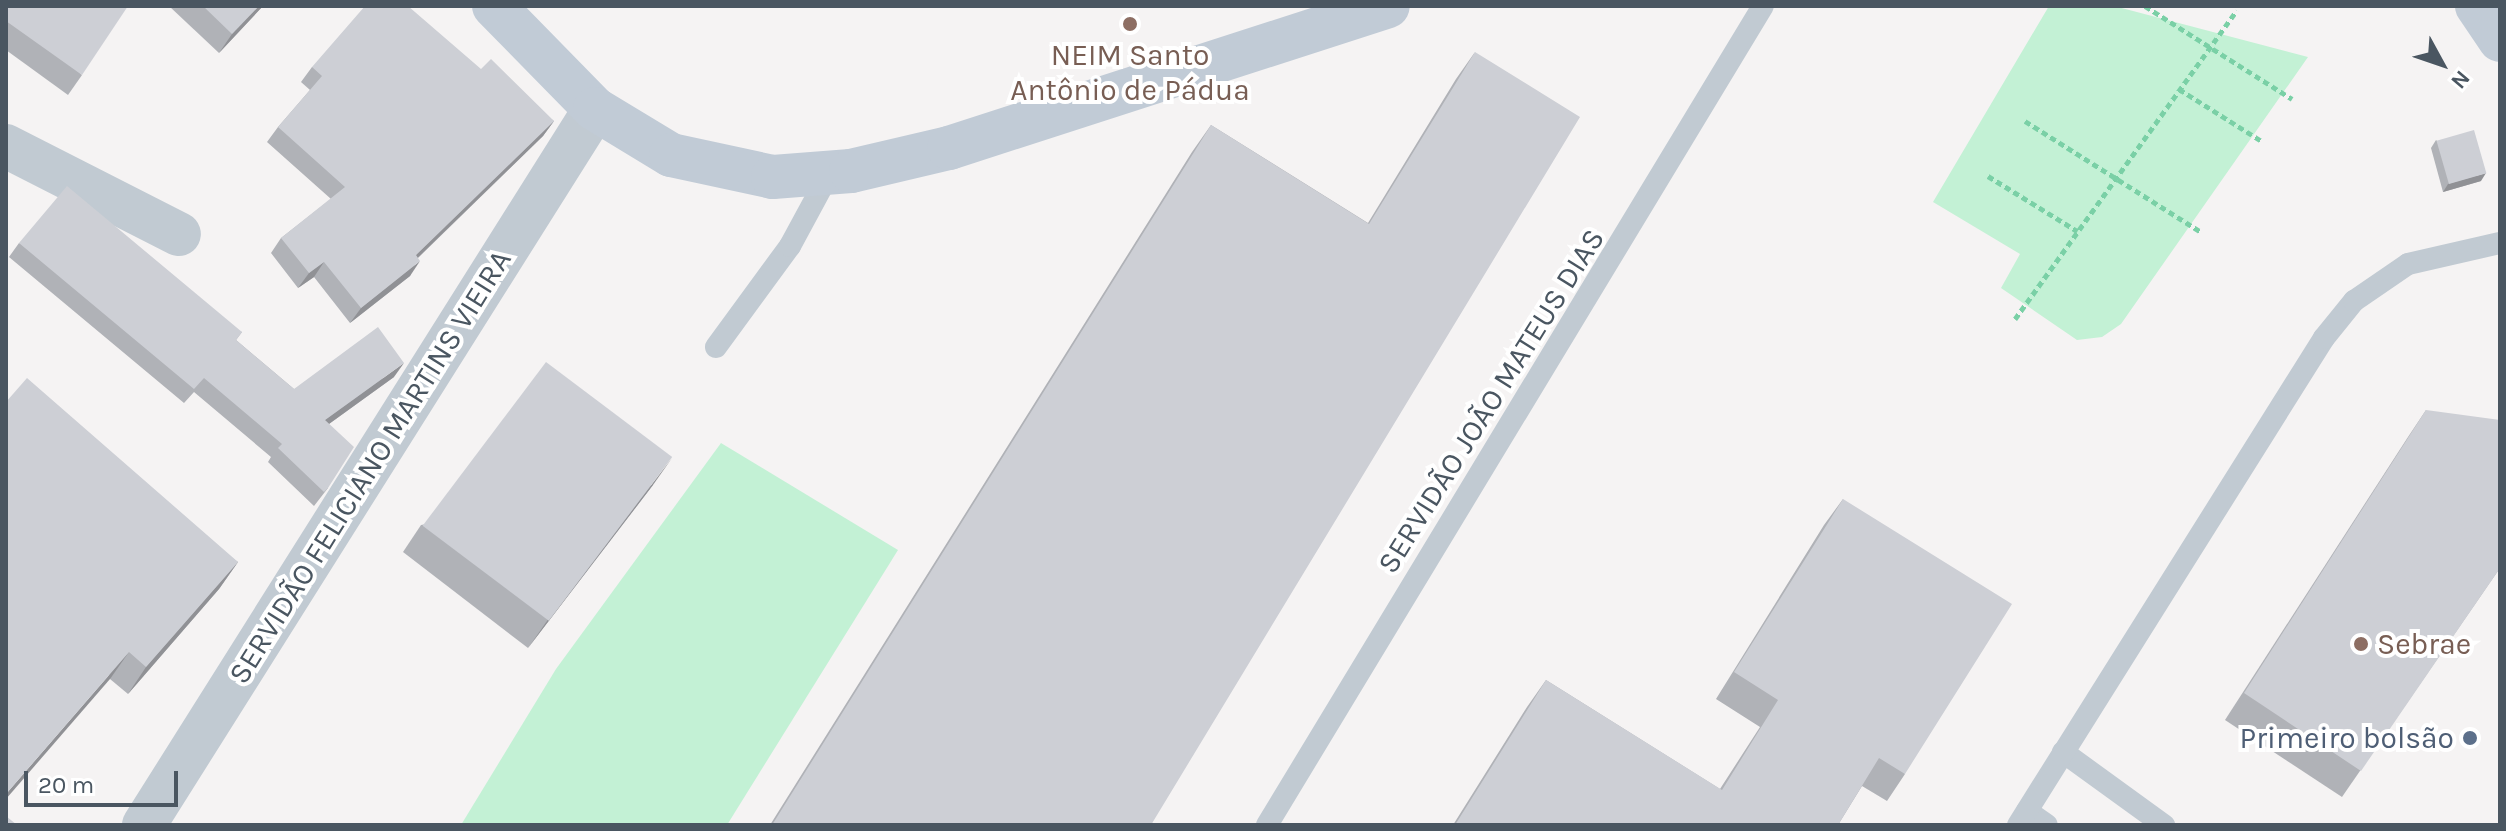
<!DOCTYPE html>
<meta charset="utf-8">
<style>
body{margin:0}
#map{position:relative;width:2506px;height:831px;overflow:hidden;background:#f5f3f3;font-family:Karla,sans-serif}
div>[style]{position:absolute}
.green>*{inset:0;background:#c3f1d5}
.path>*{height:5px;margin-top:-2.5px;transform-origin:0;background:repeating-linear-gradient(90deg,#7ad0a6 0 6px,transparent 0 10px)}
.service>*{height:22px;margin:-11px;padding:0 11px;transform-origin:11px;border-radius:11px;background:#c1cad2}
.minor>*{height:44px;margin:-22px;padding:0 22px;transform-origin:22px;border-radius:22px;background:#c1cad2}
.secondary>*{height:44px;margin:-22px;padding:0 22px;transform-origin:22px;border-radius:22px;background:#c1cbd6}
.wall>*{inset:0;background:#b0b2b7}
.shaded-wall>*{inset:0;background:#909195}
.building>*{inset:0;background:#cdcfd5;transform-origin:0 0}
.dots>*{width:22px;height:22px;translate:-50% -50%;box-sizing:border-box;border:4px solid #fff;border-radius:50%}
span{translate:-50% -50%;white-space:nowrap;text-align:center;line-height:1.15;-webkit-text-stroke:8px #fff;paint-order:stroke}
.education-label{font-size:30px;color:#785e54}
.left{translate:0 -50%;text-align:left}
.street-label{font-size:30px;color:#4a5661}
.service-label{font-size:30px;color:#4e5e75}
.right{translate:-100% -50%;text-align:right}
.frame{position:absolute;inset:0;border:8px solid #4a5661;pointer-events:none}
.north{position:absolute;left:2402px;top:24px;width:80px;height:80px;-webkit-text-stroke:6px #fff;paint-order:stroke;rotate:130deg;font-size:22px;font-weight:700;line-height:32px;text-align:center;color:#4a5661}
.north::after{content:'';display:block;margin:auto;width:28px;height:36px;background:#4a5661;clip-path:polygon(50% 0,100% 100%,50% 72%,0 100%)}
.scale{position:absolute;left:24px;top:771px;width:154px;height:36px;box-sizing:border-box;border:4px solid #4a5661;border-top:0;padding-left:10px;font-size:24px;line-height:28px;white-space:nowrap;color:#4a5661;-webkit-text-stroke:6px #fff;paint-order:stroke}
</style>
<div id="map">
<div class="green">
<div style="clip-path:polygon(2049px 6px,2114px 6px,2308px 57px,2121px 324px,2102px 337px,2077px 340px,2001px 288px,2020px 254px,1933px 202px)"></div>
<div style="clip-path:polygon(721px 443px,898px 550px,727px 825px,461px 825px,556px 669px)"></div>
</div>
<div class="path">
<div style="left:2145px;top:6px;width:174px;rotate:32.3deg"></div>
<div style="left:2179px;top:89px;width:99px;rotate:32.2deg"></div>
<div style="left:2025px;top:121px;width:207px;rotate:32.2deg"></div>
<div style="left:1988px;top:176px;width:105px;rotate:31.7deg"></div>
<div style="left:2015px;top:319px;width:380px;rotate:-54.3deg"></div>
</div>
<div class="service">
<div style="left:716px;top:347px;width:125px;rotate:-53.8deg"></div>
<div style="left:790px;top:246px;width:84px;rotate:-61.6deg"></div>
<div style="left:2063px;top:752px;width:125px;rotate:35.9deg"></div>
<div style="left:2027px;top:811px;width:24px;rotate:35deg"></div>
<div style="left:1267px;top:825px;width:957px;rotate:-58.8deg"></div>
<div style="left:2018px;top:825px;width:575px;rotate:-57.86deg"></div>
<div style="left:2324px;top:338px;width:48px;rotate:-51deg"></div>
<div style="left:2354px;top:301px;width:65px;rotate:-34.4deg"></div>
<div style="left:2408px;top:264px;width:94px;rotate:-12.9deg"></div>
</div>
<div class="minor">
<div style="left:6px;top:146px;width:194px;rotate:27deg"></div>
<div style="left:144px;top:825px;width:846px;rotate:-57.79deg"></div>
</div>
<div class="secondary">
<div style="left:494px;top:6px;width:144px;rotate:45.6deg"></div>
<div style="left:595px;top:109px;width:89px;rotate:31.2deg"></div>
<div style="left:671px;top:155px;width:104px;rotate:12.2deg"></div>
<div style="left:773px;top:177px;width:78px;rotate:-4.4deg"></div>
<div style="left:851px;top:171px;width:101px;rotate:-13.2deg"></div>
<div style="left:949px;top:148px;width:461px;rotate:-17.9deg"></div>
<div style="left:2477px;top:6px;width:41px;rotate:55.9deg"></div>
</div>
<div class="wall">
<div style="clip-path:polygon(6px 6px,82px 75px,68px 95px,6px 50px)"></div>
<div style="clip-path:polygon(169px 6px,263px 6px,219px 53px)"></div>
<div style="clip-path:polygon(1475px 52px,1151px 825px,770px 825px,1192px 152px,1211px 125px,1368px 223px,1456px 79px)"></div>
<div style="clip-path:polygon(312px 67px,481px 69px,554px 121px,543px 136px,418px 258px,410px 276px,350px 323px,314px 277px,298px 288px,271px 253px,281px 238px,331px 199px,267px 142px,278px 127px,310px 90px,301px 82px)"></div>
<div style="clip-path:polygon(2436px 140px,2481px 181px,2443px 192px,2431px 148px)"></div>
<div style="clip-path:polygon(19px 243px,242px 332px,236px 340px,294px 389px,394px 377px,329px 424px,328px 488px,314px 506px,268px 462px,271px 457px,194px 392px,184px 403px,9px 257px)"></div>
<div style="clip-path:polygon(6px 402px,238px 562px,219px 589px,128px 694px,110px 679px)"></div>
<div style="clip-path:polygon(2426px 410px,2500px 568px,2342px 797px,2225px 720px,2408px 437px)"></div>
<div style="clip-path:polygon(653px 485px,528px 648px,403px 552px,421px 525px)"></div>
<div style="clip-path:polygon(1843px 499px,1905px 774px,1887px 801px,1862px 786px,1838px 825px,1453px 825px,1527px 707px,1546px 680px,1720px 789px,1760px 727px,1716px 699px,1824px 525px)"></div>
</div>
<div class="shaded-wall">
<div style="clip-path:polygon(259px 6px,263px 6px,219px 53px,232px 34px)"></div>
<div style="clip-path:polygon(554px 121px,543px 136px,405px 270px,416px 255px)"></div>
<div style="clip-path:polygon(2486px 173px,2481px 181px,2443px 192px,2448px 184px)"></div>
<div style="clip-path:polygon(420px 261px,410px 276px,350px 323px,361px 308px)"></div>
<div style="clip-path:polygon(324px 262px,314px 277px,298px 288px,309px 273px)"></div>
<div style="clip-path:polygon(404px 363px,394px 377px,315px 434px,325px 420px)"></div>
<div style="clip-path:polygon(672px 458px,653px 485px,528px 648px,547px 621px)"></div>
<div style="clip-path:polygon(238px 562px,219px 589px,128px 694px,146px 667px)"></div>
<div style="clip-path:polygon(129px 652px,110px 679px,6px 799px,6px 794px)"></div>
</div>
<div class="building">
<div style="clip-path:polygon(6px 6px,128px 6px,82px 75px,6px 21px)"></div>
<div style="clip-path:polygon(203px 6px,259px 6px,232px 34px)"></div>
<div style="clip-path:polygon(365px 6px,408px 6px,481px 69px,491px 59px,554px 121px,416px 255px,420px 261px,361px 308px,324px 262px,309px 273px,281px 238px,345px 187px,278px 127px,322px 76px,312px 67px)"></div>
<div style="clip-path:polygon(1475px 52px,1580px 117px,1151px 825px,772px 825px,1211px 125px,1369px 224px)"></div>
<div style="left:2474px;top:130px;width:45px;height:39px;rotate:74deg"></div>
<div style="clip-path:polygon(67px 186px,242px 332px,236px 340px,294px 389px,378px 327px,404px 363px,325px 420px,354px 447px,328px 488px,324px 492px,278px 448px,282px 444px,204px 378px,194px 389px,19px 243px)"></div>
<div style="left:546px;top:362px;width:158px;height:205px;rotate:37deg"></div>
<div style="clip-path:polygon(27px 378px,238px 562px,146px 667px,129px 652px,6px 794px,6px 402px)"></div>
<div style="clip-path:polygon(2426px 410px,2500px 420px,2500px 568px,2361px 771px,2244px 693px)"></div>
<div style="clip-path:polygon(1843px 499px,2012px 604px,1905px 774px,1879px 758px,1838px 825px,1455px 825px,1546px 680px,1722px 790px,1778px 700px,1734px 672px)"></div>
<div style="clip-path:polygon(6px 816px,17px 825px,6px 825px)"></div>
</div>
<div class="dots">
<div style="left:1130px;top:24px;background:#8d6e63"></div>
<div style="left:2361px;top:644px;background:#8d6e63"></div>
<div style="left:2470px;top:738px;background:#5c6f8a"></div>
</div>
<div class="education-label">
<span style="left:1130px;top:72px">NEIM Santo<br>Antônio de Pádua</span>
<span class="left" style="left:2377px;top:644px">Sebrae</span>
</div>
<div class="street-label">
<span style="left:1491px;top:401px;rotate:-58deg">SERVIDÃO JOÃO MATEUS DIAS</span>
<span style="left:370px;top:467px;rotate:-58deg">SERVIDÃO FELICIANO MARTINS VIEIRA</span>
</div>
<div class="service-label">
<span class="right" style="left:2454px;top:738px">Primeiro bolsão</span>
</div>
<div class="frame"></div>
<div class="north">N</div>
<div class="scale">20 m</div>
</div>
